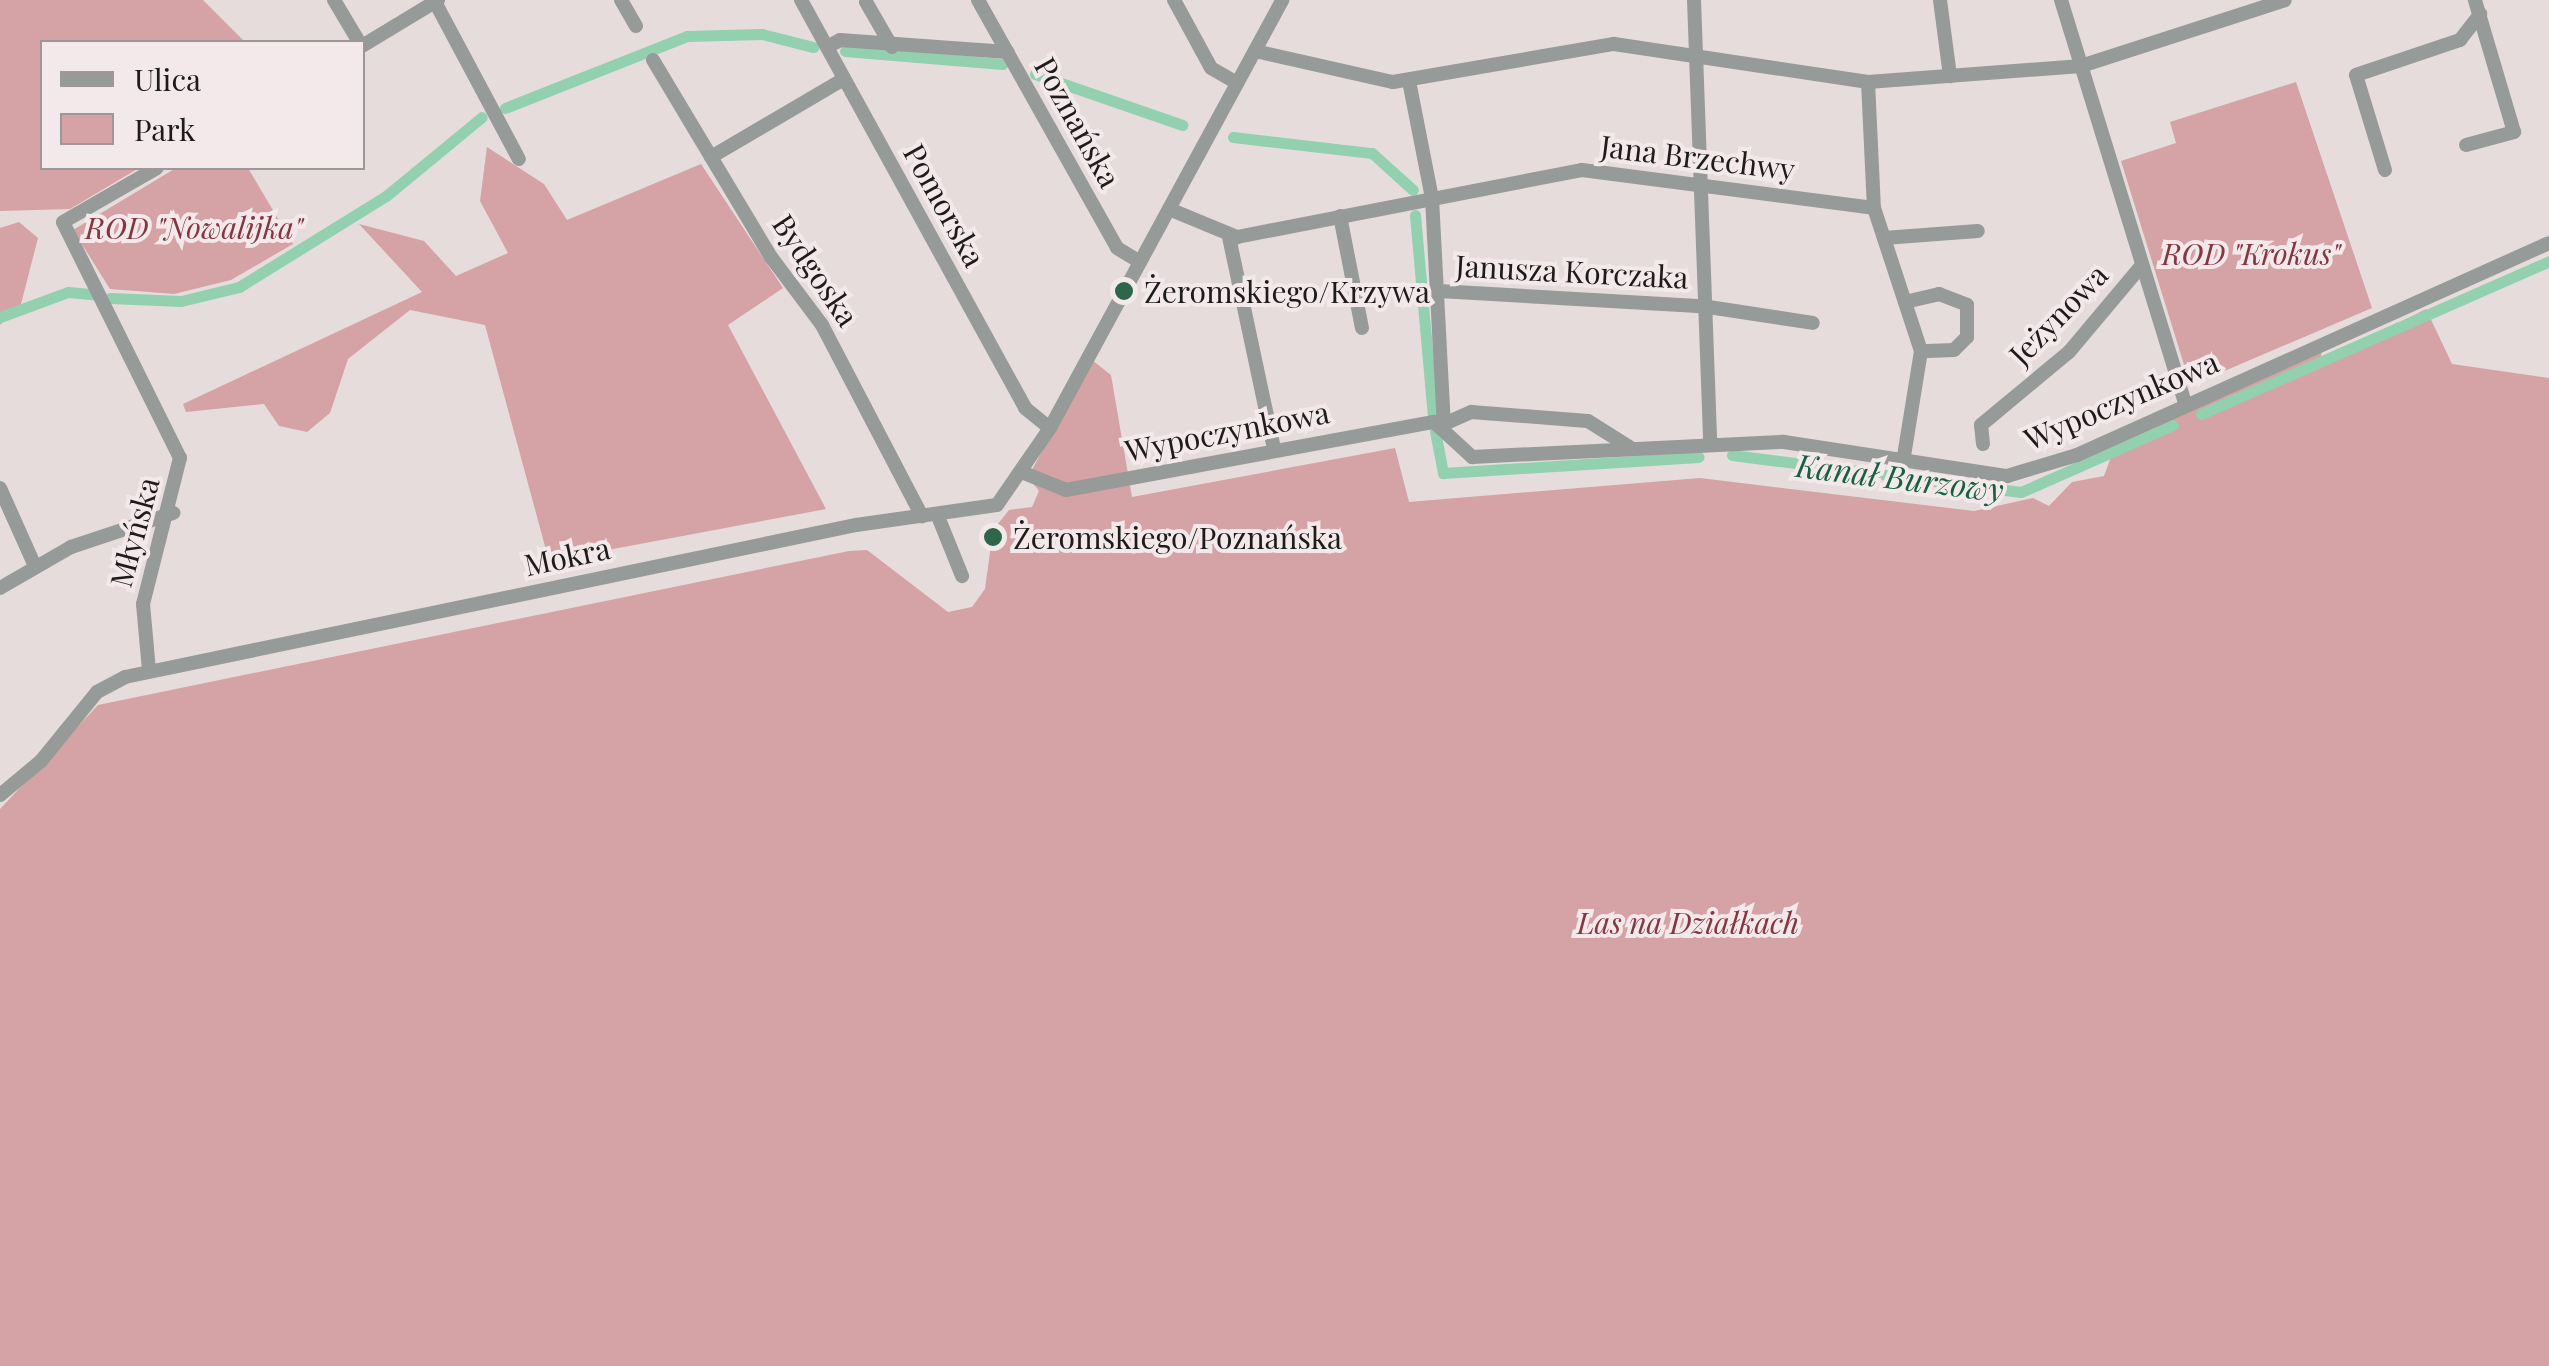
<!DOCTYPE html>
<meta charset="utf-8">
<style>
body{margin:0}
#map{position:relative;width:2549px;height:1366px;overflow:hidden;background:#e6dcdc;font-family:"Playfair Display",serif}
div>[style]{position:absolute}
.green>*{inset:0;background:#d5a2a5}
.canal>*{height:11px;margin:-5.5px;padding:0 5.5px;transform-origin:5.5px;border-radius:5.5px;background:#92d0af}
.minor>*{height:14px;margin:-7px;padding:0 7px;transform-origin:7px;border-radius:7px;background:#969a98}
.dots>*{width:28px;height:28px;translate:-50% -50%;box-sizing:border-box;border:5px solid #f3e9ea;border-radius:50%}
span{translate:-50% -50%;white-space:nowrap;text-align:center;line-height:1.15;-webkit-text-stroke:8px #f3e9ea;paint-order:stroke}
.street-label{font-size:30px;color:#1e1b1b}
.park-label{font-size:30px;color:#863641;font-style:italic}
.poi-label{font-size:30px;color:#1e1b1b}
.left{translate:0 -50%;text-align:left}
.water-label{font-size:32px;color:#176042;font-style:italic}
.legend{position:absolute;left:40px;top:40px;width:325px;height:130px;box-sizing:border-box;background:#f3e9ea;border:2px solid #9e9797;margin:0;padding:12px 18px;list-style:none;font-size:30px;color:#1e1b1b}
.legend li{display:flex;align-items:center;gap:20px;height:50px}
.legend b{width:50px;border:2px solid #9e9797}
</style>
<div id="map">
<div class="green">
<div style="clip-path:polygon(0 0,203px 0,245px 42px,42px 42px,42px 168px,139px 168px,70px 209px,0 211px)"></div>
<div style="clip-path:polygon(2296px 82px,2372px 308px,2208px 378px,2185px 368px,2121px 161px,2176px 143px,2170px 122px)"></div>
<div style="clip-path:polygon(487px 147px,544px 184px,567px 220px,701px 164px,783px 288px,728px 325px,826px 509px,549px 561px,485px 325px,410px 310px,348px 359px,330px 413px,307px 432px,279px 426px,264px 404px,186px 412px,183px 404px,422px 292px,359px 224px,424px 241px,456px 276px,508px 253px,480px 201px)"></div>
<div style="clip-path:polygon(176px 168px,248px 168px,293px 244px,231px 280px,174px 294px,110px 289px,73px 230px)"></div>
<div style="clip-path:polygon(19px 222px,38px 238px,21px 304px,0 325px,0 228px)"></div>
<div style="clip-path:polygon(2426px 309px,2452px 364px,2549px 378px,2549px 1366px,0 1366px,0 809px,98px 705px,849px 551px,867px 550px,948px 612px,972px 607px,985px 589px,993px 530px,1009px 510px,1032px 507px,1039px 491px,1028px 477px,1092px 360px,1111px 375px,1132px 497px,1395px 448px,1409px 502px,1700px 478px,1974px 511px,2033px 498px,2049px 506px,2072px 482px,2104px 476px,2111px 457px,2160px 434px,2152px 424px,2322px 349px,2320px 364px)"></div>
</div>
<div class="canal">
<div style="left:845px;top:51px;width:158px;rotate:4.7deg"></div>
<div style="left:1035px;top:74px;width:156px;rotate:19.1deg"></div>
<div style="left:505px;top:108px;width:196px;rotate:-21.6deg"></div>
<div style="left:687px;top:36px;width:75px;rotate:-1.5deg"></div>
<div style="left:762px;top:34px;width:53px;rotate:14.3deg"></div>
<div style="left:1233px;top:137px;width:140px;rotate:6.6deg"></div>
<div style="left:1372px;top:153px;width:55px;rotate:42.1deg"></div>
<div style="left:1415px;top:215px;width:201px;rotate:84.9deg"></div>
<div style="left:110px;top:298px;width:71px;rotate:2.4deg"></div>
<div style="left:181px;top:301px;width:60px;rotate:-13.6deg"></div>
<div style="left:239px;top:287px;width:173px;rotate:-31.8deg"></div>
<div style="left:386px;top:196px;width:124px;rotate:-39.5deg"></div>
<div style="left:0;top:317px;width:72px;rotate:-20.2deg"></div>
<div style="left:68px;top:292px;width:25px;rotate:5deg"></div>
<div style="left:2201px;top:414px;width:380px;rotate:-23.7deg"></div>
<div style="left:1435px;top:431px;width:43px;rotate:79.2deg"></div>
<div style="left:1443px;top:473px;width:256px;rotate:-3.6deg"></div>
<div style="left:1732px;top:455px;width:291px;rotate:7.3deg"></div>
<div style="left:2021px;top:492px;width:166px;rotate:-23.8deg"></div>
</div>
<div class="minor">
<div style="left:334px;top:0;width:49px;rotate:59.2deg"></div>
<div style="left:621px;top:0;width:30px;rotate:60deg"></div>
<div style="left:801px;top:0;width:465px;rotate:61.2deg"></div>
<div style="left:1025px;top:408px;width:32px;rotate:39deg"></div>
<div style="left:978px;top:0;width:284px;rotate:60.7deg"></div>
<div style="left:1117px;top:248px;width:27px;rotate:31deg"></div>
<div style="left:1174px;top:0;width:77px;rotate:61.4deg"></div>
<div style="left:1211px;top:68px;width:30px;rotate:30deg"></div>
<div style="left:1694px;top:0;width:444px;rotate:87.9deg"></div>
<div style="left:1940px;top:0;width:77px;rotate:82.5deg"></div>
<div style="left:2061px;top:0;width:423px;rotate:72.9deg"></div>
<div style="left:435px;top:2px;width:178px;rotate:61.9deg"></div>
<div style="left:866px;top:2px;width:52px;rotate:60deg"></div>
<div style="left:362px;top:46px;width:89px;rotate:-31.2deg"></div>
<div style="left:827px;top:47px;width:15px;rotate:-28deg"></div>
<div style="left:840px;top:40px;width:168px;rotate:4.1deg"></div>
<div style="left:1255px;top:51px;width:141px;rotate:12.7deg"></div>
<div style="left:1393px;top:82px;width:224px;rotate:-9.8deg"></div>
<div style="left:1614px;top:44px;width:257px;rotate:8.5deg"></div>
<div style="left:1868px;top:82px;width:214px;rotate:-4.3deg"></div>
<div style="left:2081px;top:66px;width:214px;rotate:-17.9deg"></div>
<div style="left:653px;top:60px;width:230px;rotate:59.1deg"></div>
<div style="left:771px;top:257px;width:85px;rotate:53.1deg"></div>
<div style="left:822px;top:325px;width:216px;rotate:62.4deg"></div>
<div style="left:1409px;top:81px;width:119px;rotate:78.9deg"></div>
<div style="left:1432px;top:198px;width:227px;rotate:87deg"></div>
<div style="left:1868px;top:82px;width:126px;rotate:87.3deg"></div>
<div style="left:1874px;top:208px;width:151px;rotate:71.8deg"></div>
<div style="left:1921px;top:351px;width:112px;rotate:99.2deg"></div>
<div style="left:2466px;top:145px;width:50px;rotate:-15.2deg"></div>
<div style="left:2514px;top:132px;width:138px;rotate:-106.5deg"></div>
<div style="left:711px;top:157px;width:154px;rotate:-30.4deg"></div>
<div style="left:2385px;top:170px;width:99px;rotate:-107deg"></div>
<div style="left:2356px;top:75px;width:110px;rotate:-18.6deg"></div>
<div style="left:2460px;top:40px;width:33px;rotate:-52deg"></div>
<div style="left:1169px;top:209px;width:74px;rotate:22.4deg"></div>
<div style="left:1237px;top:237px;width:351px;rotate:-11deg"></div>
<div style="left:1582px;top:170px;width:294px;rotate:7.4deg"></div>
<div style="left:1340px;top:216px;width:114px;rotate:78.9deg"></div>
<div style="left:1229px;top:237px;width:216px;rotate:78deg"></div>
<div style="left:1884px;top:238px;width:94px;rotate:-4.3deg"></div>
<div style="left:1439px;top:291px;width:263px;rotate:3.3deg"></div>
<div style="left:1702px;top:306px;width:112px;rotate:8.7deg"></div>
<div style="left:1905px;top:302px;width:35px;rotate:-13deg"></div>
<div style="left:1939px;top:294px;width:30px;rotate:21deg"></div>
<div style="left:1967px;top:305px;width:32px;rotate:90deg"></div>
<div style="left:1967px;top:337px;width:18px;rotate:135deg"></div>
<div style="left:1954px;top:350px;width:33px;rotate:178deg"></div>
<div style="left:1444px;top:424px;width:30px;rotate:-24deg"></div>
<div style="left:1471px;top:412px;width:117px;rotate:4.4deg"></div>
<div style="left:1588px;top:421px;width:51px;rotate:32.1deg"></div>
<div style="left:1983px;top:444px;width:19px;rotate:-96deg"></div>
<div style="left:1981px;top:425px;width:114px;rotate:-39.7deg"></div>
<div style="left:2069px;top:352px;width:114px;rotate:-50deg"></div>
<div style="left:1024px;top:473px;width:45px;rotate:22deg"></div>
<div style="left:1066px;top:490px;width:374px;rotate:-10.5deg"></div>
<div style="left:1434px;top:422px;width:52px;rotate:42.6deg"></div>
<div style="left:1472px;top:457px;width:312px;rotate:-2.8deg"></div>
<div style="left:1784px;top:442px;width:226px;rotate:8.7deg"></div>
<div style="left:2007px;top:476px;width:73px;rotate:-16.7deg"></div>
<div style="left:2077px;top:455px;width:517px;rotate:-24.19deg"></div>
<div style="left:0;top:488px;width:83px;rotate:65.9deg"></div>
<div style="left:937px;top:514px;width:67px;rotate:68deg"></div>
<div style="left:0;top:588px;width:82px;rotate:-30deg"></div>
<div style="left:71px;top:547px;width:108px;rotate:-18.4deg"></div>
<div style="left:149px;top:670px;width:66px;rotate:-95.2deg"></div>
<div style="left:143px;top:604px;width:151px;rotate:-75.8deg"></div>
<div style="left:180px;top:458px;width:263px;rotate:-116.4deg"></div>
<div style="left:63px;top:222px;width:108px;rotate:-29.9deg"></div>
<div style="left:0;top:795px;width:53px;rotate:-39.7deg"></div>
<div style="left:41px;top:761px;width:89px;rotate:-50.9deg"></div>
<div style="left:97px;top:692px;width:32px;rotate:-28deg"></div>
<div style="left:125px;top:677px;width:747px;rotate:-11.75deg"></div>
<div style="left:856px;top:525px;width:142px;rotate:-8.1deg"></div>
<div style="left:997px;top:505px;width:93px;rotate:-55.5deg"></div>
<div style="left:1050px;top:428px;width:487px;rotate:-61.5deg"></div>
</div>
<div class="dots">
<div style="left:1124px;top:291px;background:#2f654b"></div>
<div style="left:993px;top:537px;background:#2f654b"></div>
</div>
<div class="street-label">
<span style="left:1078px;top:122px;rotate:61deg">Poznańska</span>
<span style="left:1698px;top:157px;rotate:7deg">Jana Brzechwy</span>
<span style="left:945px;top:205px;rotate:61deg">Pomorska</span>
<span style="left:816px;top:270px;rotate:56deg">Bydgoska</span>
<span style="left:1572px;top:271px;rotate:3deg">Janusza Korczaka</span>
<span style="left:2058px;top:314px;rotate:-46deg">Jeżynowa</span>
<span style="left:2121px;top:400px;rotate:-23deg">Wypoczynkowa</span>
<span style="left:1227px;top:431px;rotate:-11deg">Wypoczynkowa</span>
<span style="left:134px;top:532px;rotate:-75deg">Młyńska</span>
<span style="left:567px;top:556px;rotate:-12deg">Mokra</span>
</div>
<div class="park-label">
<span style="left:194px;top:227px">ROD "Nowalijka"</span>
<span style="left:2251px;top:253px">ROD "Krokus"</span>
<span style="left:1688px;top:922px">Las na Działkach</span>
</div>
<div class="poi-label">
<span class="left" style="left:1144px;top:291px">Żeromskiego/Krzywa</span>
<span class="left" style="left:1013px;top:537px">Żeromskiego/Poznańska</span>
</div>
<div class="water-label">
<span style="left:1900px;top:477px;rotate:7deg">Kanał Burzowy</span>
</div>
<ul class="legend">
<li><b style="height:12px;background:#969a98"></b>Ulica</li>
<li><b style="height:28px;background:#d5a2a5"></b>Park</li>
</ul>
</div>
